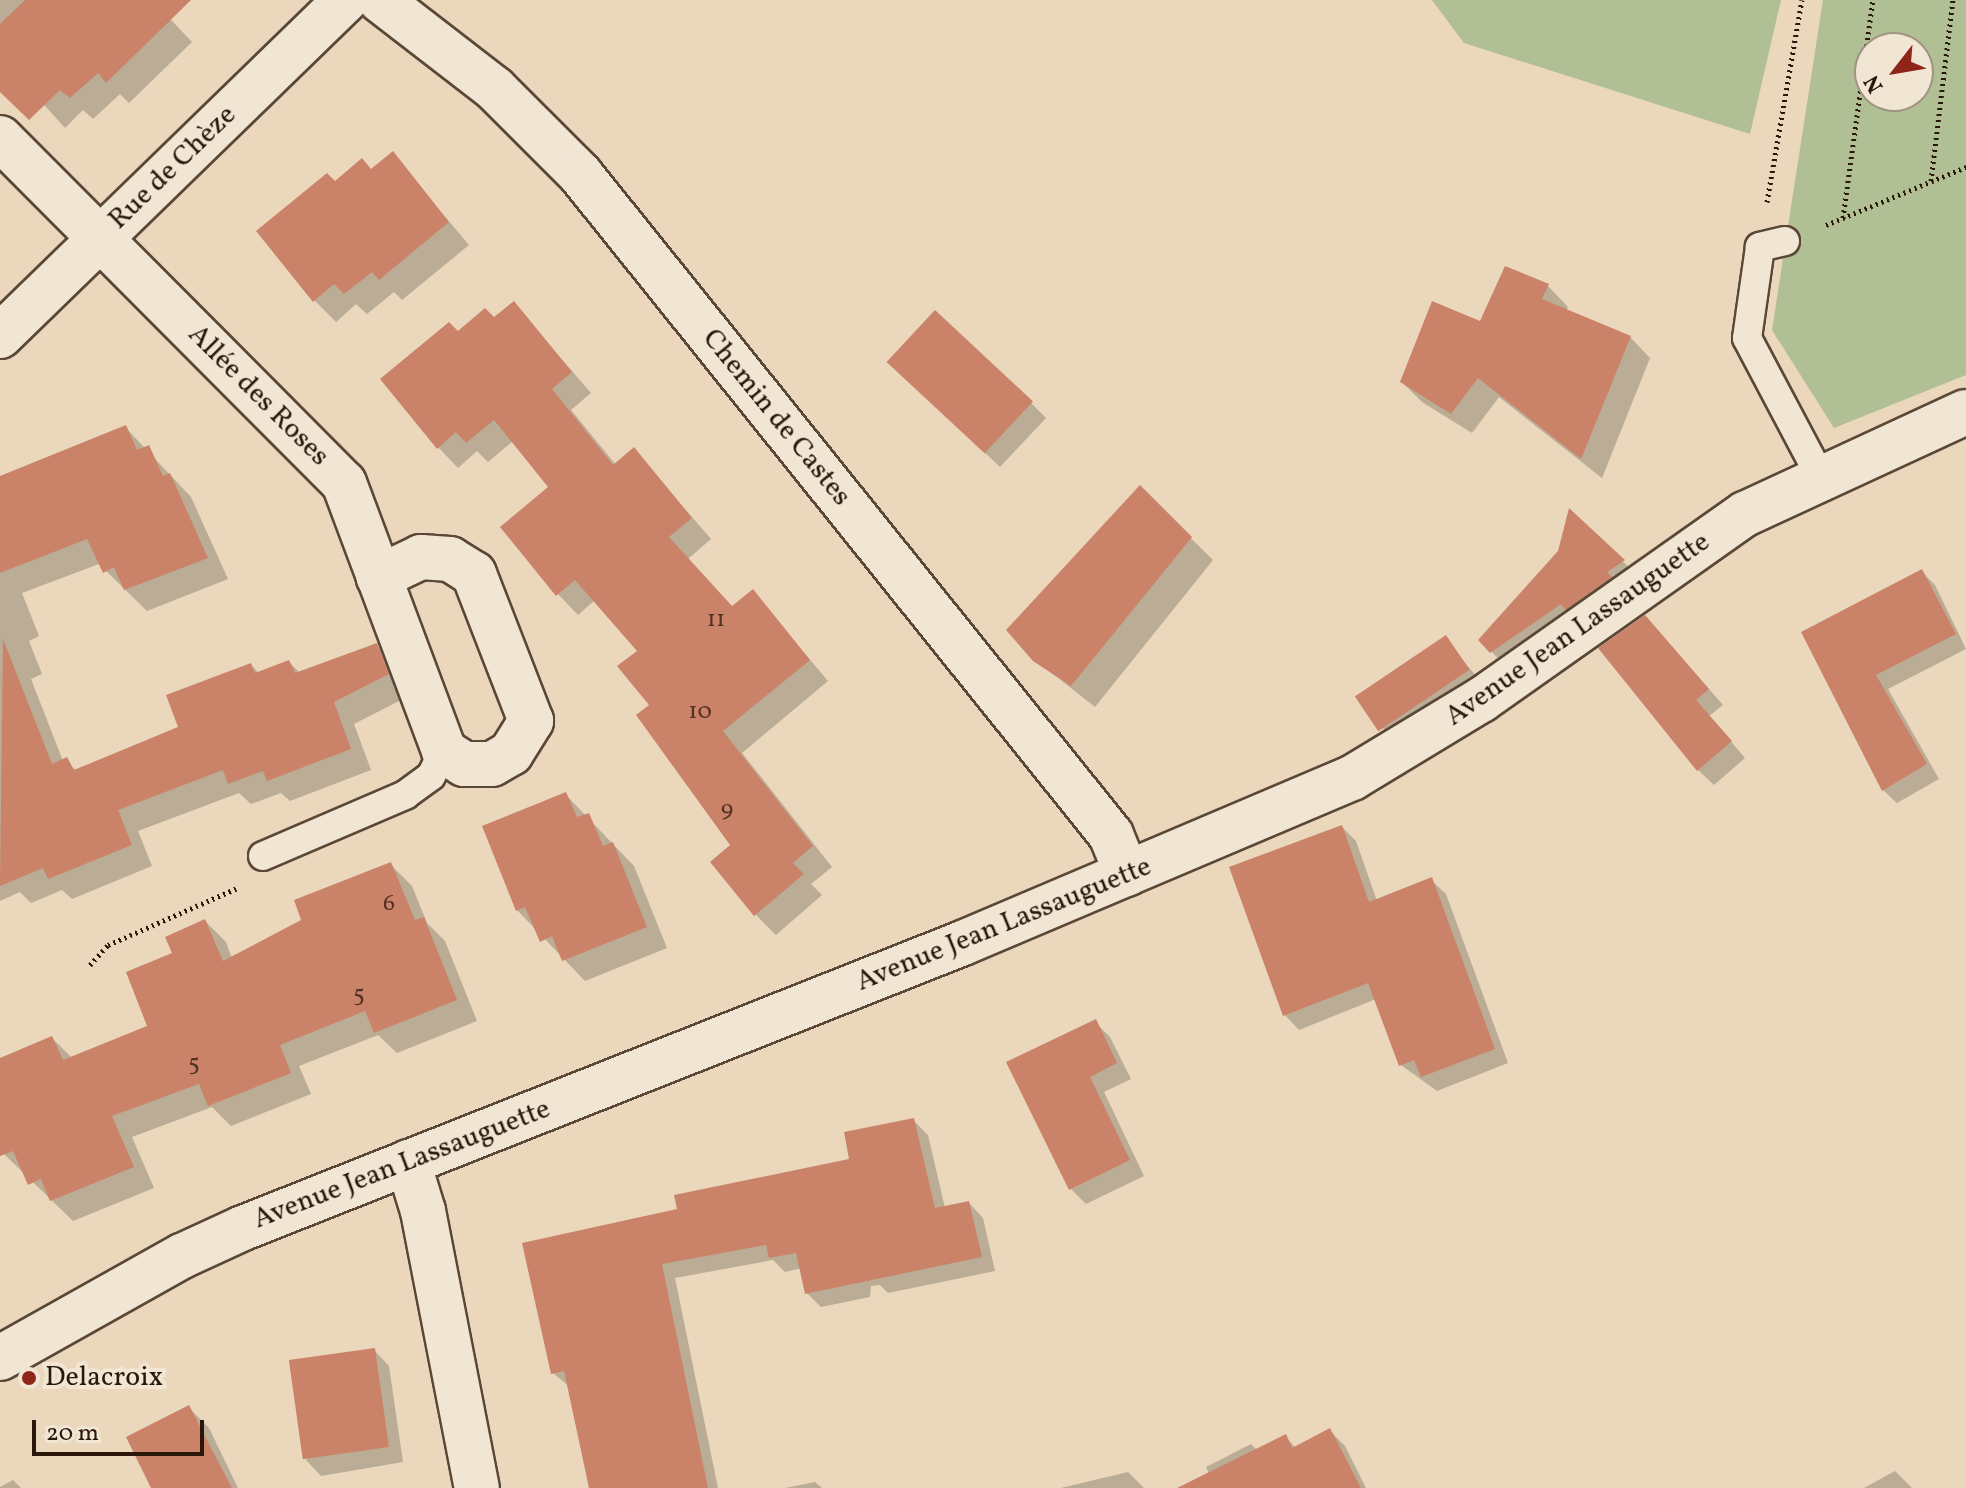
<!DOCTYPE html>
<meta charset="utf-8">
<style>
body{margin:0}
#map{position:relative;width:1966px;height:1488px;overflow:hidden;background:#ead7bc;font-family:Vollkorn,serif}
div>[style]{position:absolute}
.green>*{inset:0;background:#b1bf94}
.shadow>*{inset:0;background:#0003;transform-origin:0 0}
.building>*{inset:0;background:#ca8368;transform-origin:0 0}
.path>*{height:5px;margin-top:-2.5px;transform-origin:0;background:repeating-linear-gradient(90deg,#2a170b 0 2px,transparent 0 6px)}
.roads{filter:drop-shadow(2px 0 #5a4737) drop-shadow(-2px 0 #5a4737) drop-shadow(0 2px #5a4737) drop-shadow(0 -2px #5a4737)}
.lane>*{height:28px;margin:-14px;padding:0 14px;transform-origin:14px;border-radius:14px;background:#f1e5d3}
.street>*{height:44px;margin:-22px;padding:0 22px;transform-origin:22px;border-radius:22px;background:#f1e5d3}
.secondary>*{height:44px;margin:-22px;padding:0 22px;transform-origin:22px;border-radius:22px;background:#f1e5d3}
.dots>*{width:22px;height:22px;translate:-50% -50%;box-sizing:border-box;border:4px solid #f1e5d3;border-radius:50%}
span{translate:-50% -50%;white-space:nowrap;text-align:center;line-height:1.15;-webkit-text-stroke:8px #f1e5d3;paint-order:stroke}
.number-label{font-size:24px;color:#523222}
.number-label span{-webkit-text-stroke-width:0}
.street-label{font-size:28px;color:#2a170b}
.poi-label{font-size:28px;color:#2a170b}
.left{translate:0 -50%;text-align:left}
.north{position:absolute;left:1854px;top:32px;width:80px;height:80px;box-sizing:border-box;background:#f1e5d3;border:2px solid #a19383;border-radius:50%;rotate:239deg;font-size:22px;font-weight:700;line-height:32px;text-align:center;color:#2a170b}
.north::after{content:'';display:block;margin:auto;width:28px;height:36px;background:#8f2418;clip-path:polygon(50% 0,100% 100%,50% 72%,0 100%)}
.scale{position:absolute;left:32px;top:1420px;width:172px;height:36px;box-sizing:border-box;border:4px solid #2a170b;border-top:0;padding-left:10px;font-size:24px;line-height:28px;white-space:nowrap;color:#2a170b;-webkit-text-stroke:6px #f1e5d3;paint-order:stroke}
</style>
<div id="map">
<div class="green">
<div style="clip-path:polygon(1432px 0,1781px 0,1750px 134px,1464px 43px)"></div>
<div style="clip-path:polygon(evenodd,1823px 0,1966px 0,1966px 375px,1834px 428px,1772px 330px,1823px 0,1870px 48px,1918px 48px,1918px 96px,1870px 96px,1870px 48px)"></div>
</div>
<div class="shadow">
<div style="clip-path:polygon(0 0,162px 0,157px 5px,192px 42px,129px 103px,120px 94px,93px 119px,83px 110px,65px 128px,0 56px)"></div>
<div style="clip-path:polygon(392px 154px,469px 245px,402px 300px,394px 292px,367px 314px,356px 304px,336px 322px,314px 300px,335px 184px,373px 171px)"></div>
<div style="clip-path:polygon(1548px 286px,1568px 307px,1566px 311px,1630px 337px,1650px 358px,1602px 478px,1499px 397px,1472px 433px,1422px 402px,1402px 382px,1481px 324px)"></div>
<div style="clip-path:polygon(513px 303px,591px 393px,571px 410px,616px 465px,634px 450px,711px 539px,688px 559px,733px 608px,753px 592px,828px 681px,742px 753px,832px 867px,811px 884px,822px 895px,776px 935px,756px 915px,733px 846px,651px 706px,639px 651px,595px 600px,578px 615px,558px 594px,551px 487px,513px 441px,488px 462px,477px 451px,458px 468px,438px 447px,458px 334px,494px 320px)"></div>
<div style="clip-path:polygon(904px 376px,1031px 403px,1046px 418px,1000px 467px)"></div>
<div style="clip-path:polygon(125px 427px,191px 497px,228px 579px,147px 611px,99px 564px,22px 593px,39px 636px,29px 641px,42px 674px,31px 679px,63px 761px,78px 771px,181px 728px,251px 665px,259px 673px,289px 662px,300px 673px,376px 645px,398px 667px,409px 696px,354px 724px,371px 770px,290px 801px,281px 793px,251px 804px,239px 793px,138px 831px,152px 866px,72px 899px,62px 890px,31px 903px,20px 892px,0 901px,0 527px)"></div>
<div style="clip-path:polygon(1140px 488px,1213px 560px,1095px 707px,1034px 659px)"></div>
<div style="clip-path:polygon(1570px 511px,1638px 576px,1506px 667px,1491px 651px,1560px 552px)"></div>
<div style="clip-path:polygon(1922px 572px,1935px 585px,1966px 649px,1888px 689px,1939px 779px,1897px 803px,1883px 790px,1804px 633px)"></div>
<div style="clip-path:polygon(1660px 633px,1723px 705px,1709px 716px,1745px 758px,1714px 785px,1698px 770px)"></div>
<div style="left:1445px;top:638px;width:59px;height:105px;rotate:51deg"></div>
<div style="clip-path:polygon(566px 795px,634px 866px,667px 948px,585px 981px,517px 910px)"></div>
<div style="clip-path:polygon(1342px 827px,1356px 841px,1377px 901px,1431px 880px,1446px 894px,1508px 1063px,1437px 1091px,1401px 1065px,1376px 999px,1299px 1030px,1285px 1015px)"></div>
<div style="clip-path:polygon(391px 865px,412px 886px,427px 923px,445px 941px,477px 1021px,397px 1053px,378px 1035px,299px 1066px,311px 1094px,231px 1126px,212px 1107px,132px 1137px,154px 1188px,73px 1221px,4px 1154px,0 1060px,52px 1038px,72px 1058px,150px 1027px,174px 954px,205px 921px,226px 942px,232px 958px,304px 921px)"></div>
<div style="clip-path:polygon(1095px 1022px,1110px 1037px,1131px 1079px,1104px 1092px,1144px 1176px,1086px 1204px,1071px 1189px)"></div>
<div style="clip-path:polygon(913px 1120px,928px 1135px,945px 1208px,969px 1203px,983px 1218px,995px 1271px,888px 1293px,880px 1285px,871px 1286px,870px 1297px,821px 1307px,807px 1293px,802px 1268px,785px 1272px,773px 1260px,675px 1278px,718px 1488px,591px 1488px,570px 1387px,553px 1373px,679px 1210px,852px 1161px)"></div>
<div style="clip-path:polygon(374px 1350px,389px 1366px,403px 1462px,321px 1476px,306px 1460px)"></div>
<div style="clip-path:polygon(189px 1408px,209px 1428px,238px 1488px,154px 1488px)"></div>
<div style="clip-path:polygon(1329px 1430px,1345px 1446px,1366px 1488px,1216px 1488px,1206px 1467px,1251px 1444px,1257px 1450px,1285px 1436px,1296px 1448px)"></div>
<div style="clip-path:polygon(1895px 1471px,1912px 1488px,1864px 1488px)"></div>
<div style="clip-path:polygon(1128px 1472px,1144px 1488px,1061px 1488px)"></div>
<div style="clip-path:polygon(13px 1480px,21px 1488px,0 1488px,0 1487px)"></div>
<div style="clip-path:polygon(815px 1482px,822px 1488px,785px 1488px)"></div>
</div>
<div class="building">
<div style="clip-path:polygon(25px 0,191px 0,106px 83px,98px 73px,70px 98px,60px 90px,29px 120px,0 92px,0 24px)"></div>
<div style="clip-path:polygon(393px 151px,449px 222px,379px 280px,372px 272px,344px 294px,334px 284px,313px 302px,256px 231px,327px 173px,335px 181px,362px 158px,371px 169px)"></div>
<div style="clip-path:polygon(1505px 266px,1549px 284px,1542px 299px,1631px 336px,1581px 459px,1478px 378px,1451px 414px,1400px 382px,1432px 301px,1480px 321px)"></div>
<div style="clip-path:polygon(514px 301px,572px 372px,552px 389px,613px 465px,634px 447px,692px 518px,669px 537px,732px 606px,753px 589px,810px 660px,723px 731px,813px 846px,793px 863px,804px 874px,754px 916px,710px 862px,730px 845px,636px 715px,649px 705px,617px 666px,637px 651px,575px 580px,556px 596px,500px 527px,548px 487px,494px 420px,466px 443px,456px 432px,437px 449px,380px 379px,449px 322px,458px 331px,485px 308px,494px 317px)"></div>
<div style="left:935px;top:310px;width:134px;height:71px;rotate:43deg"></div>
<div style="clip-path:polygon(126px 425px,137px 450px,149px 445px,163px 476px,170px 473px,208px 558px,124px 590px,114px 567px,103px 573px,87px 539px,0 573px,0 476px)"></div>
<div style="clip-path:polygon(1140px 485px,1192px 537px,1071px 686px,1033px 661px,1006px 630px)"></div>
<div style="clip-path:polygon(1569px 508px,1625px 560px,1607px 572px,1612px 577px,1566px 610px,1561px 604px,1490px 653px,1478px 640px,1558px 551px)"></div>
<div style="clip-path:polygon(1922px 569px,1956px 634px,1876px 675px,1927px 764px,1882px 791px,1801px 632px)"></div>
<div style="clip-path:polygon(1645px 615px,1709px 689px,1696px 700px,1732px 741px,1697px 771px,1598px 648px)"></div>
<div style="left:1446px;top:635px;width:42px;height:110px;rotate:56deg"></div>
<div style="clip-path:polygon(3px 639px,52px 764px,67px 757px,74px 770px,178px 727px,166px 695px,251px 663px,255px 673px,289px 660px,295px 673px,377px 643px,389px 674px,334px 702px,351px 749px,267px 781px,263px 771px,228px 784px,223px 770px,118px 810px,132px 845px,48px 879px,43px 868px,0 886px)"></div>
<div style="clip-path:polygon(566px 792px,577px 817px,589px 813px,603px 846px,613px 842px,647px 927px,562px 961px,552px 936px,540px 942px,525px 907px,516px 911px,482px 826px)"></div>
<div style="clip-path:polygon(1342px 825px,1369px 902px,1432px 877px,1495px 1049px,1421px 1077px,1414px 1060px,1399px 1066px,1368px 983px,1283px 1016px,1229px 867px)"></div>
<div style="clip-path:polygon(391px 862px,415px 920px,424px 917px,457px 1000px,374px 1033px,365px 1011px,280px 1045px,291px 1073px,208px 1106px,199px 1084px,112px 1116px,134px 1167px,50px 1201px,41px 1179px,28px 1185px,13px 1151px,0 1156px,0 1058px,52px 1036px,63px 1060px,147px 1026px,126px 972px,172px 953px,165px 937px,205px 919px,223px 961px,301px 920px,294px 900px)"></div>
<div style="clip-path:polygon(1096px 1019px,1117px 1063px,1090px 1077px,1130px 1160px,1069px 1190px,1006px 1062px)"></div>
<div style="clip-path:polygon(914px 1118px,935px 1208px,969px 1201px,982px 1257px,805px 1294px,796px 1253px,769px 1258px,766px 1245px,662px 1264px,708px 1488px,589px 1488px,564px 1371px,551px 1374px,522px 1243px,677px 1209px,674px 1195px,849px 1159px,844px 1132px)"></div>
<div style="left:375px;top:1348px;width:100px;height:87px;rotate:82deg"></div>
<div style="clip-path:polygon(189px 1405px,211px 1448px,232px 1488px,151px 1488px,126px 1437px)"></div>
<div style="clip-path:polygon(1330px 1428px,1361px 1488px,1177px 1488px,1286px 1434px,1292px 1448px)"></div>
</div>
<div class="path">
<div style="left:1931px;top:181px;width:182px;rotate:-83.1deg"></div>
<div style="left:1767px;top:202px;width:205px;rotate:-80.2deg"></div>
<div style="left:1843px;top:218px;width:220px;rotate:-82.2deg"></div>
<div style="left:1826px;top:225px;width:152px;rotate:-22.5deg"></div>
<div style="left:90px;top:965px;width:27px;rotate:-48deg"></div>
<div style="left:108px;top:945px;width:141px;rotate:-23.8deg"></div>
</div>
<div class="roads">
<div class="lane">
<div style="left:1785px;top:241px;width:26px;rotate:167deg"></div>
<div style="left:1760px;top:247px;width:92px;rotate:98.1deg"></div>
<div style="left:1747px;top:338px;width:156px;rotate:62.1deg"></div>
<div style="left:263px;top:856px;width:155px;rotate:-23.2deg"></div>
<div style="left:405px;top:795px;width:32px;rotate:-36deg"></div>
<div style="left:431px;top:776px;width:28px;rotate:-63deg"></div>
</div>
<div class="street">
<div style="left:380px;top:0;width:145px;rotate:37.7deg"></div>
<div style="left:495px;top:89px;width:120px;rotate:45deg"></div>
<div style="left:580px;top:174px;width:848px;rotate:51.22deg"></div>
<div style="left:1111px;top:835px;width:42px;rotate:67.7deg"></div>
<div style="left:0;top:138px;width:487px;rotate:45.1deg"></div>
<div style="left:344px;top:483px;width:286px;rotate:69.5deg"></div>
<div style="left:444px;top:751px;width:24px;rotate:33deg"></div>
<div style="left:464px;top:764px;width:28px"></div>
<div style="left:492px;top:764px;width:22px;rotate:-30deg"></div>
<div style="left:511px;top:753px;width:38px;rotate:-58deg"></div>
<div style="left:531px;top:721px;width:158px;rotate:-111.2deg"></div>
<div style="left:474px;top:574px;width:28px;rotate:-148deg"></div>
<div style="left:450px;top:559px;width:29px;rotate:-176deg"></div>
<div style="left:421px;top:557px;width:47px;rotate:154.5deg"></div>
<div style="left:0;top:336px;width:482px;rotate:-44.2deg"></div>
<div style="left:408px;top:1162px;width:51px;rotate:73deg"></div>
<div style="left:423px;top:1211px;width:282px;rotate:79deg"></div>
</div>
<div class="secondary">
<div style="left:0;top:1358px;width:209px;rotate:-29.3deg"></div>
<div style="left:182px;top:1256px;width:67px;rotate:-24.7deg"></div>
<div style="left:243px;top:1228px;width:774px;rotate:-21.6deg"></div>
<div style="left:963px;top:943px;width:423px;rotate:-23deg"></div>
<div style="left:1352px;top:778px;width:151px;rotate:-31.2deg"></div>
<div style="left:1481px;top:700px;width:323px;rotate:-35.2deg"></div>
<div style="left:1745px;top:514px;width:243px;rotate:-24.8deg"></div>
</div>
</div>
<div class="dots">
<div style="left:29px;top:1378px;background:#8f2418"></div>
</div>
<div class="number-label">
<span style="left:716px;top:621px">11</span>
<span style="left:700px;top:713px">10</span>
<span style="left:727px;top:811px">9</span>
<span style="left:389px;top:905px">6</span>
<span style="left:359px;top:996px">5</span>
<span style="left:194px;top:1065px">5</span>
</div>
<div class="street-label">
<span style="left:173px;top:168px;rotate:-44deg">Rue de Chèze</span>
<span style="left:258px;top:396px;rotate:45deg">Allée des Roses</span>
<span style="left:776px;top:418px;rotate:51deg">Chemin de Castes</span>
<span style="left:1578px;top:630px;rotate:-35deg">Avenue Jean Lassauguette</span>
<span style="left:1004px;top:925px;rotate:-22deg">Avenue Jean Lassauguette</span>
<span style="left:402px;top:1165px;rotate:-21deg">Avenue Jean Lassauguette</span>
</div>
<div class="poi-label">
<span class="left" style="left:45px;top:1378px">Delacroix</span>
</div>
<div class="north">N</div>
<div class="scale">20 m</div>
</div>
